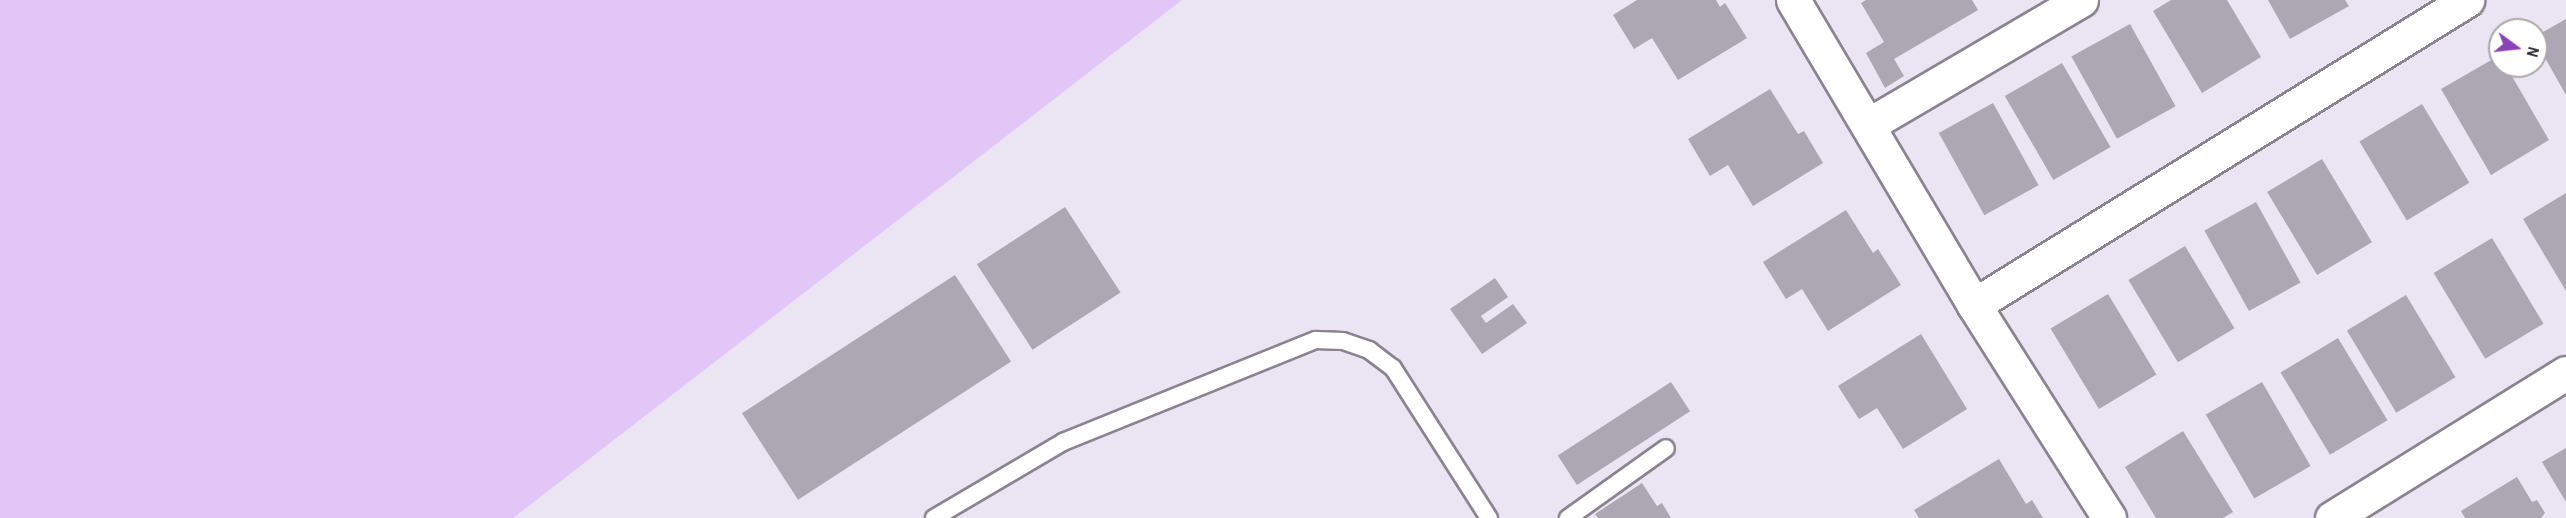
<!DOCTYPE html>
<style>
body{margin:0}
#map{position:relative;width:2566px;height:518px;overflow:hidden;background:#ebe4f2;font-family:"Archivo Narrow",sans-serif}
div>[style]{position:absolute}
.green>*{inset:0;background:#e1c6f7}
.building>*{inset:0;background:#ada6b3;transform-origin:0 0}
.roads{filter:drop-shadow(2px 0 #8a8390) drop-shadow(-2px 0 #8a8390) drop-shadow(0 2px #8a8390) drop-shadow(0 -2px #8a8390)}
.lane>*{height:16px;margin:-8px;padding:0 8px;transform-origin:8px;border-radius:8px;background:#fff}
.street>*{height:33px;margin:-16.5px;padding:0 16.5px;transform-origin:16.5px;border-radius:16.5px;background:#fff}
span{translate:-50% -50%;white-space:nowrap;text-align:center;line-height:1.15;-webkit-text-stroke:5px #fff;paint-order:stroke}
.north{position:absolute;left:2488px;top:18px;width:60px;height:60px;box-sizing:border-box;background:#fff;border:2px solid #a9a8aa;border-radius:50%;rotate:105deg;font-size:16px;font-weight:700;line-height:24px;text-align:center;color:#29262b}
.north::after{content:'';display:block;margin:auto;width:21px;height:27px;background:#8a44b7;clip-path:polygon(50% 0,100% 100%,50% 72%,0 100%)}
</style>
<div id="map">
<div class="green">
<div style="clip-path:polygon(0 0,1182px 0,513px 518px,0 518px)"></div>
</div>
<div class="building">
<div style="clip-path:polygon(1637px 0,1716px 0,1720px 7px,1725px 3px,1747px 38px,1678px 80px,1652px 38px,1634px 49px,1613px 15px)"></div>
<div style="clip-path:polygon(1866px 0,1972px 0,1978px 10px,1894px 59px,1904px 76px,1885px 88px,1866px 53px,1884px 42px,1861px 3px)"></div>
<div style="clip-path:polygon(2171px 0,2227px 0,2261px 57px,2202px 93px,2153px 11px)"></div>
<div style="clip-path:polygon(2268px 0,2345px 0,2349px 6px,2290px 39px)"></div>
<div style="clip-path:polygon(2566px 19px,2566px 95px,2536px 42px,2536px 36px)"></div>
<div style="left:2130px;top:24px;width:94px;height:67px;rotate:61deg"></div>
<div style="clip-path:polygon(2500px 55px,2500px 66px,2506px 66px,2549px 140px,2491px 175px,2441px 89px)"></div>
<div style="left:2062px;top:63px;width:97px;height:66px;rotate:60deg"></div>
<div style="clip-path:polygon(1770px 89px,1798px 134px,1804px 131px,1823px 163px,1753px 206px,1728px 165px,1710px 176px,1688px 139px)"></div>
<div style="left:1993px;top:103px;width:94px;height:62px;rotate:61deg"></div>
<div style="left:2422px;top:104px;width:92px;height:73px;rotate:59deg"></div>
<div style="left:2322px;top:159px;width:97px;height:64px;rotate:59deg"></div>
<div style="clip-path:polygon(2566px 193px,2566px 291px,2523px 219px)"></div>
<div style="left:2256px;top:202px;width:92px;height:59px;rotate:61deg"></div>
<div style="left:1065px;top:207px;width:102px;height:105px;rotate:57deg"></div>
<div style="clip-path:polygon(1846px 210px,1873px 253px,1878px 249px,1901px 285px,1828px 331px,1802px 289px,1786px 299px,1763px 262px)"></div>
<div style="left:2492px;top:238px;width:100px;height:68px;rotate:59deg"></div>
<div style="left:2185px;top:246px;width:96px;height:66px;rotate:59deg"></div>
<div style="left:955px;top:275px;width:103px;height:254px;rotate:57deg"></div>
<div style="clip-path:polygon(1495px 278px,1508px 297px,1481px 316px,1486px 323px,1513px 304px,1527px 323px,1482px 354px,1450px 309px)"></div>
<div style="left:2108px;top:294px;width:94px;height:67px;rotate:59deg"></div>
<div style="left:2406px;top:295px;width:96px;height:69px;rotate:59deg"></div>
<div style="clip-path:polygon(1921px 334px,1967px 409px,1903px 449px,1877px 408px,1859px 419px,1838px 386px)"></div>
<div style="left:2338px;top:338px;width:96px;height:67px;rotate:59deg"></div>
<div style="left:1671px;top:382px;width:35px;height:135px;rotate:57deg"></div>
<div style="left:2262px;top:382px;width:97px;height:65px;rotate:60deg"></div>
<div style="clip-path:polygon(2183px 431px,2233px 512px,2223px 518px,2156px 518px,2125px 467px)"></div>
<div style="clip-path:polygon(2566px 448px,2566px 502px,2542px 462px)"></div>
<div style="clip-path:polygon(1999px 459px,2026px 504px,2032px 500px,2043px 518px,1919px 518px,1914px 510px)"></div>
<div style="clip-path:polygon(2517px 477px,2532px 502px,2537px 500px,2545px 513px,2541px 518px,2465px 518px,2461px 511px)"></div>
<div style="clip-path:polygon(1642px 483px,1657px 506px,1662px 503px,1671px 518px,1598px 518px,1595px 514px)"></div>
</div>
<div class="roads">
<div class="lane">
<div style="left:934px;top:518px;width:150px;rotate:-30.5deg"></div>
<div style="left:1063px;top:442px;width:273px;rotate:-22deg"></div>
<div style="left:1316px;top:340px;width:27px;rotate:2deg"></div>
<div style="left:1343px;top:341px;width:28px;rotate:19deg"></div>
<div style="left:1369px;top:350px;width:30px;rotate:37deg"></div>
<div style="left:1393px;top:368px;width:178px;rotate:57.4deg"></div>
<div style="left:1568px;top:518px;width:120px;rotate:-35.5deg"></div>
</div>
<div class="street">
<div style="left:1793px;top:0;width:355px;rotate:59.3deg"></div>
<div style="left:1974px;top:305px;width:252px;rotate:57.6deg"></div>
<div style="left:1868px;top:125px;width:247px;rotate:-30.4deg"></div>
<div style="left:1974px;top:305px;width:580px;rotate:-31.74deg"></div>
<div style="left:2332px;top:518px;width:275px;rotate:-31.8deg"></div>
</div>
</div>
<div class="north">N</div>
</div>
